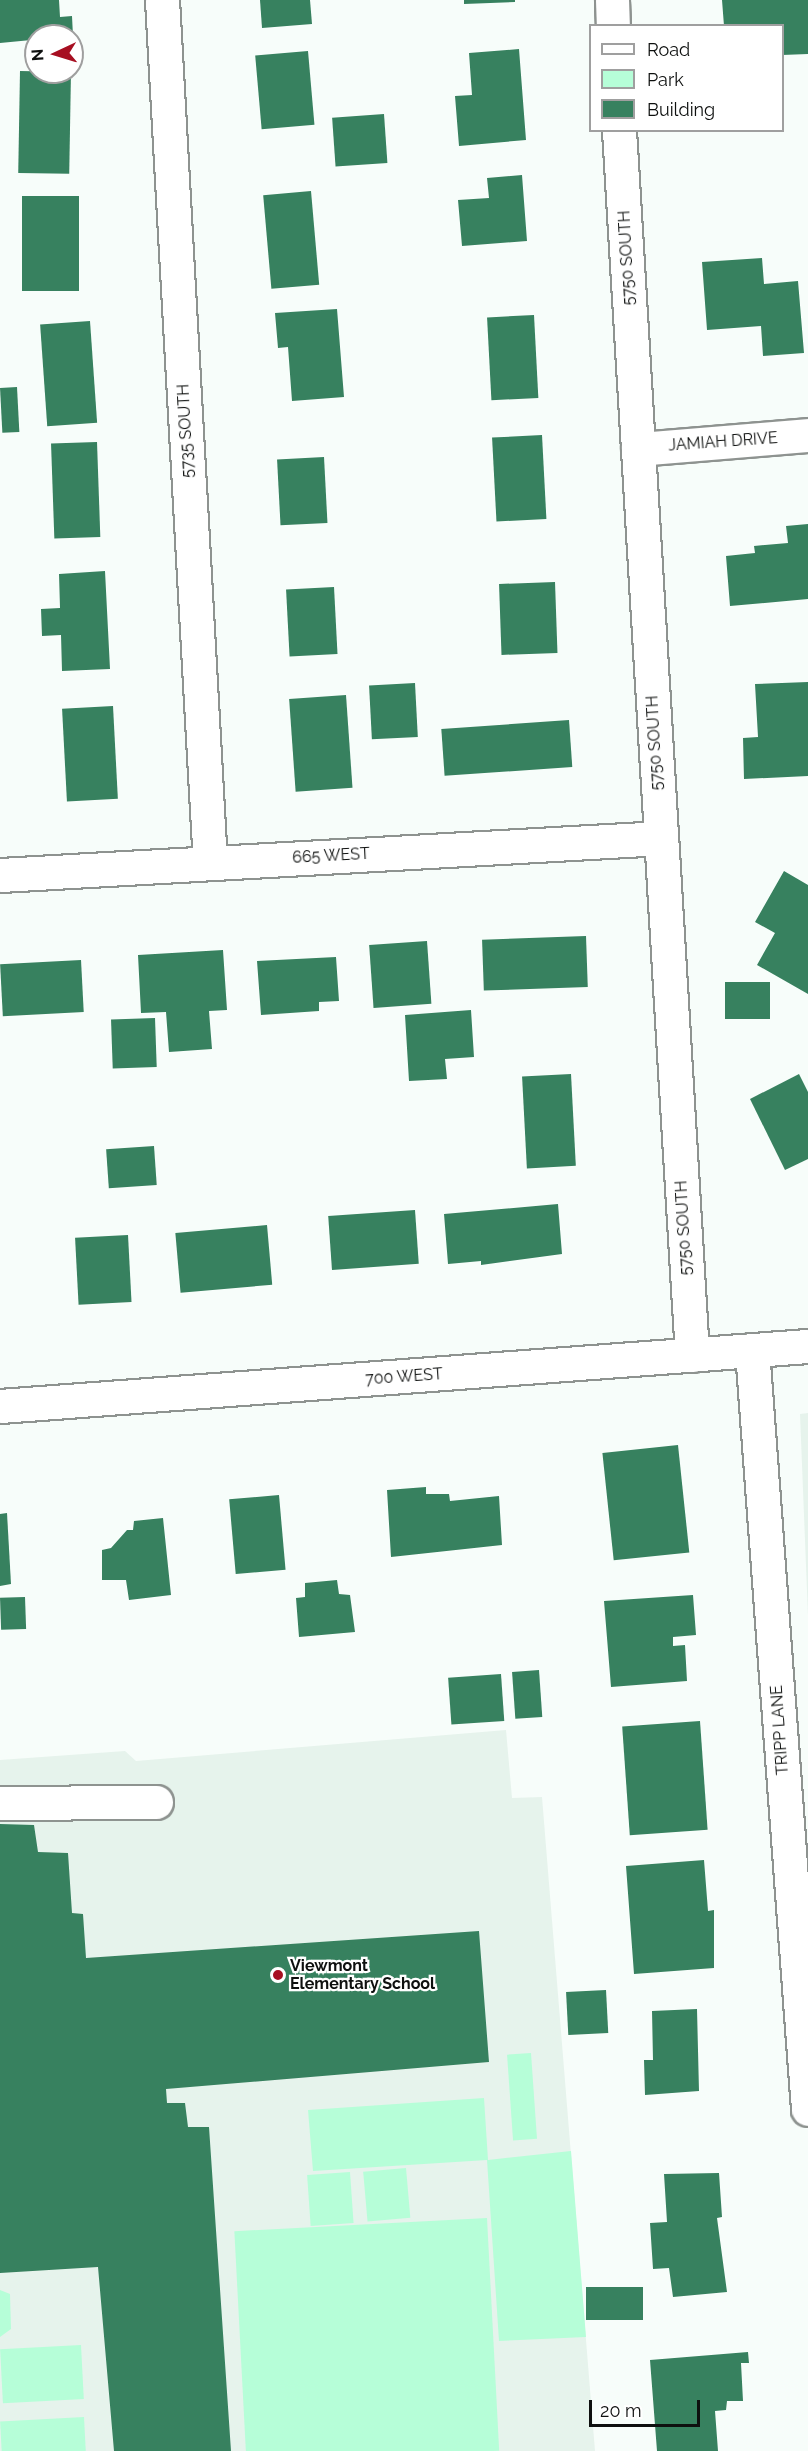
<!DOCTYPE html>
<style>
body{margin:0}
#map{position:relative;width:808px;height:2451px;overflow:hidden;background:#f7fdfa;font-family:Raleway,sans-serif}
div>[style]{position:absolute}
.built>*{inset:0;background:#e6f3ec}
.green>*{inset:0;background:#b6fed8;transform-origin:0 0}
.building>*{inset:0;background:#37815f;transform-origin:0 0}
.roads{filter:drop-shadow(2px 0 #8e9390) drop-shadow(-2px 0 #8e9390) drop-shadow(0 2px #8e9390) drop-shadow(0 -2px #8e9390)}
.minor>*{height:33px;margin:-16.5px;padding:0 16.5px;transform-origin:16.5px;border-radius:16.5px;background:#fff}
.major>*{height:33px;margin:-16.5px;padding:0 16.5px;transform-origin:16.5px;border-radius:16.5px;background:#fff}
.dots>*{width:16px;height:16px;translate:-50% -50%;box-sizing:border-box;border:3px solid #fff;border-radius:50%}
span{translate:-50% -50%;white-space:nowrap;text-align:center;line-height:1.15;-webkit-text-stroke:4.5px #fff;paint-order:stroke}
.street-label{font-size:16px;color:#0e100f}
.poi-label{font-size:16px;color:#0e100f;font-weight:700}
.left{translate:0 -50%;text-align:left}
.legend{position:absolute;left:589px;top:24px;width:195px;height:108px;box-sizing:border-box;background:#fff;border:2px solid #9f9f9f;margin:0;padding:8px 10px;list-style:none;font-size:18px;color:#0e100f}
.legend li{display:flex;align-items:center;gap:12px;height:30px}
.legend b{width:30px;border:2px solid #9f9f9f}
.north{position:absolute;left:24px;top:24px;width:60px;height:60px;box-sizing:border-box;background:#fff;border:2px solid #9f9f9f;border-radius:50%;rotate:266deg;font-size:16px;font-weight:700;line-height:24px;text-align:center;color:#0e100f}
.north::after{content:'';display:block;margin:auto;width:21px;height:27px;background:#a70f21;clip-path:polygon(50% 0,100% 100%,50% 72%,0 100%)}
.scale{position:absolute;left:589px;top:2400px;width:111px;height:27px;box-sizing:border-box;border:3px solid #0e100f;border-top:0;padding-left:8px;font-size:18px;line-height:21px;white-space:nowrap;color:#0e100f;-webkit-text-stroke:4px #fff;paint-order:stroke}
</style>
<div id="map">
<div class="built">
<div style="clip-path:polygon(808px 1413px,808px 1616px,800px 1414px)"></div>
<div style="clip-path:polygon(506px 1730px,512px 1798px,542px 1797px,595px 2451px,0 2451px,0 1760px,125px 1751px,136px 1761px)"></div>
</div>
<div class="green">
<div style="left:531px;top:2053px;width:86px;height:24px;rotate:86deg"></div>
<div style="clip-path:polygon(484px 2098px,488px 2160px,571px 2151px,586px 2337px,499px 2341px,487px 2160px,313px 2171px,308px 2110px)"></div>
<div style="left:406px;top:2168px;width:50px;height:43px;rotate:85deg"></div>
<div style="left:350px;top:2172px;width:51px;height:43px;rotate:86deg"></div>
<div style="left:487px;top:2218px;width:233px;height:253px;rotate:87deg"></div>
<div style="clip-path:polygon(0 2290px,10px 2294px,11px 2329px,0 2337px)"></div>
<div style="left:81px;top:2345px;width:54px;height:81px;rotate:87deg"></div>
<div style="left:84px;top:2417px;width:34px;height:84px;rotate:87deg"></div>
</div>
<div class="building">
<div style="clip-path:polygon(0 0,59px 0,60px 17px,72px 16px,73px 36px,0 43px)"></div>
<div style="clip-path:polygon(260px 0,310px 0,312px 24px,262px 28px)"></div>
<div style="clip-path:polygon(464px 0,515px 0,515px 2px,464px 4px)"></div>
<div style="clip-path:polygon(722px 0,808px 0,808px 54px,782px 55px,782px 26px,724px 26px)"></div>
<div style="clip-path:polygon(519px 49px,526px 140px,459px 146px,455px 96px,472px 95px,469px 53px)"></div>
<div style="left:308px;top:51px;width:74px;height:53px;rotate:85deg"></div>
<div style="left:20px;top:71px;width:51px;height:102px;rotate:1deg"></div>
<div style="left:384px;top:114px;width:49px;height:52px;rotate:86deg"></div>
<div style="clip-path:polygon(522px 175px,527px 241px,462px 246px,458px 200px,489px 198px,487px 178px)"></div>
<div style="left:311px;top:191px;width:94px;height:48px;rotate:85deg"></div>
<div style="left:79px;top:196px;width:95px;height:57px;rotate:90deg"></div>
<div style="clip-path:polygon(762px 258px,764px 284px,798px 281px,804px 353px,763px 356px,761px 326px,707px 330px,702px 262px)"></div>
<div style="clip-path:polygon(337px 309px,344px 397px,292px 401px,288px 347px,278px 348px,275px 313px)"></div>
<div style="left:534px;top:315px;width:83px;height:47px;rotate:87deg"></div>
<div style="left:90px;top:321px;width:102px;height:50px;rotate:86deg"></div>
<div style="left:17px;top:387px;width:45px;height:17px;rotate:87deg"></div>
<div style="left:542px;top:435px;width:84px;height:50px;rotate:87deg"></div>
<div style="left:97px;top:442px;width:95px;height:46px;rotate:88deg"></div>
<div style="left:324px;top:457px;width:66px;height:47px;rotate:87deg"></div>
<div style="clip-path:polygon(808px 524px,808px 599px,730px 606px,726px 556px,755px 553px,754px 546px,788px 543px,786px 526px)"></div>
<div style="clip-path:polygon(105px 571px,110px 669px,62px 671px,61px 635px,42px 636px,41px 609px,60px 608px,59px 574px)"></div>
<div style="left:555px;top:582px;width:71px;height:56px;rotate:88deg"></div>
<div style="left:334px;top:587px;width:67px;height:48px;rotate:87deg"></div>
<div style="clip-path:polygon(808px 682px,808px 776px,744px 779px,743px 738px,758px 737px,755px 684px)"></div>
<div style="left:415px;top:683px;width:54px;height:46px;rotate:87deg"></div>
<div style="left:346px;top:695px;width:93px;height:57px;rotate:86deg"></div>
<div style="left:113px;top:706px;width:93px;height:51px;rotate:87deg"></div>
<div style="left:569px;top:720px;width:47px;height:128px;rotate:86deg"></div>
<div style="clip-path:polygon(784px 871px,808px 885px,808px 994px,757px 965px,775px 933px,755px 922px)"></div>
<div style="left:586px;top:936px;width:51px;height:104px;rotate:88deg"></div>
<div style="left:427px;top:941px;width:63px;height:58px;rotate:86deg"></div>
<div style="clip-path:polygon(223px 950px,227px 1010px,209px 1011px,212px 1049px,169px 1052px,166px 1012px,141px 1013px,138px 955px)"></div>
<div style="clip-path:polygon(336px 957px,339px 1001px,319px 1002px,319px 1011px,261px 1015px,257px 961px)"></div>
<div style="left:81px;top:960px;width:52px;height:81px;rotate:87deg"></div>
<div style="left:725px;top:982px;width:45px;height:37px"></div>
<div style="clip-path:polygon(471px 1010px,474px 1057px,445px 1059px,447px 1079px,409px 1081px,405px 1015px)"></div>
<div style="left:155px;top:1018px;width:49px;height:44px;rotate:88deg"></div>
<div style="left:571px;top:1074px;width:92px;height:49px;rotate:87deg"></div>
<div style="clip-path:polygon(799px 1074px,808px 1092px,808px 1159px,785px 1170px,750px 1099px)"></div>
<div style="left:154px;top:1146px;width:39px;height:48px;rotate:86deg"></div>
<div style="clip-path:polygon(558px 1204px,562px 1254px,481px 1265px,481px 1261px,448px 1264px,444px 1214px)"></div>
<div style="left:415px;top:1210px;width:54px;height:87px;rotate:86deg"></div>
<div style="left:267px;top:1225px;width:60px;height:92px;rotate:85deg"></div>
<div style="left:128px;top:1235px;width:67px;height:53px;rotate:87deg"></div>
<div style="left:678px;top:1445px;width:108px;height:76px;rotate:84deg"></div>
<div style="clip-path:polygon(426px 1487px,426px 1494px,449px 1494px,450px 1501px,499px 1496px,502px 1545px,391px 1557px,387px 1490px)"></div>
<div style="left:279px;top:1495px;width:75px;height:50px;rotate:85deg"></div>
<div style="clip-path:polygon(7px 1513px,11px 1584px,0 1586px,0 1514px)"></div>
<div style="clip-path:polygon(163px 1518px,171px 1595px,129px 1600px,126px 1580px,102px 1580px,102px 1550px,111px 1548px,127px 1530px,133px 1530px,134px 1521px)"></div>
<div style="clip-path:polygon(337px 1580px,339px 1594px,350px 1595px,355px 1632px,299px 1637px,296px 1598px,305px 1597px,305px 1583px)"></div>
<div style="clip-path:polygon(693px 1595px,696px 1635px,673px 1637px,673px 1646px,685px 1645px,687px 1681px,611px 1687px,604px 1601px)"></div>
<div style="left:25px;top:1597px;width:32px;height:25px;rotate:88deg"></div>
<div style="left:539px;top:1670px;width:47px;height:27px;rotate:86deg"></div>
<div style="left:501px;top:1674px;width:47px;height:53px;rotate:86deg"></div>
<div style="left:700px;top:1721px;width:109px;height:78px;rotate:86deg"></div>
<div style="clip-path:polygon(0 1824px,34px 1825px,38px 1852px,68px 1853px,72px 1913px,83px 1914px,86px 1958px,479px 1931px,489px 2062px,166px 2089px,167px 2103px,185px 2103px,188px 2127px,209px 2127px,231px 2451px,114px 2451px,98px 2267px,0 2273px)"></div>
<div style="clip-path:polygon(704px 1860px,708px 1911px,714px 1910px,714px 1968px,634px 1974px,626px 1866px)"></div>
<div style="left:606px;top:1990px;width:43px;height:40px;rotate:87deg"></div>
<div style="clip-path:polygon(697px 2009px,699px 2091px,645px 2095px,644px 2060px,653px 2060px,652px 2011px)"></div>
<div style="clip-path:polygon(719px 2173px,722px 2217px,717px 2218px,727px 2292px,673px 2297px,669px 2268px,653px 2269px,650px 2223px,667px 2222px,664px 2174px)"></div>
<div style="left:643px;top:2287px;width:33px;height:57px;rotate:90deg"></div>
<div style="clip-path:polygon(748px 2352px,749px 2363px,741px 2363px,743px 2401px,727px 2401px,726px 2410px,715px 2411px,718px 2451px,657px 2451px,650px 2360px)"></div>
</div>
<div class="roads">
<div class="minor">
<div style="left:162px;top:0;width:864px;rotate:86.82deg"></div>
<div style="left:612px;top:0;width:26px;rotate:88deg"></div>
<div style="left:619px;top:130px;width:1227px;rotate:86.59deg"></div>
<div style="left:638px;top:449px;width:171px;rotate:-4.7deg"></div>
<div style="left:0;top:875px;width:662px;rotate:-3.2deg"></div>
<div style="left:752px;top:1350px;width:761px;rotate:85.78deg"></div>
<div style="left:0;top:1803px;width:156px;rotate:-0.4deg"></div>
</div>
<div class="major">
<div style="left:0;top:1406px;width:810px;rotate:-4.25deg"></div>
</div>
</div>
<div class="dots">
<div style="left:278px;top:1975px;background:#a70f21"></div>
</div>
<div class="street-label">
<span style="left:627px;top:258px;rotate:-93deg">5750 SOUTH</span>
<span style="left:186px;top:431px;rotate:-93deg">5735 SOUTH</span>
<span style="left:723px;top:442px;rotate:-4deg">JAMIAH DRIVE</span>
<span style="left:655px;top:743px;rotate:-93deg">5750 SOUTH</span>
<span style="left:331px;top:856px;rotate:-3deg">665 WEST</span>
<span style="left:684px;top:1228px;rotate:-93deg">5750 SOUTH</span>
<span style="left:404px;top:1377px;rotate:-4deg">700 WEST</span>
<span style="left:780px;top:1730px;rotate:-94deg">TRIPP LANE</span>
</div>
<div class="poi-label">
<span class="left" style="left:290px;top:1975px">Viewmont<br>Elementary School</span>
</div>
<ul class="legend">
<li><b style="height:8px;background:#fff"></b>Road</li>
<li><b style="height:16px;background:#b6fed8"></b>Park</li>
<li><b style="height:16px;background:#37815f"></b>Building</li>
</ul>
<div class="north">N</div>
<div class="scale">20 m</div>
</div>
